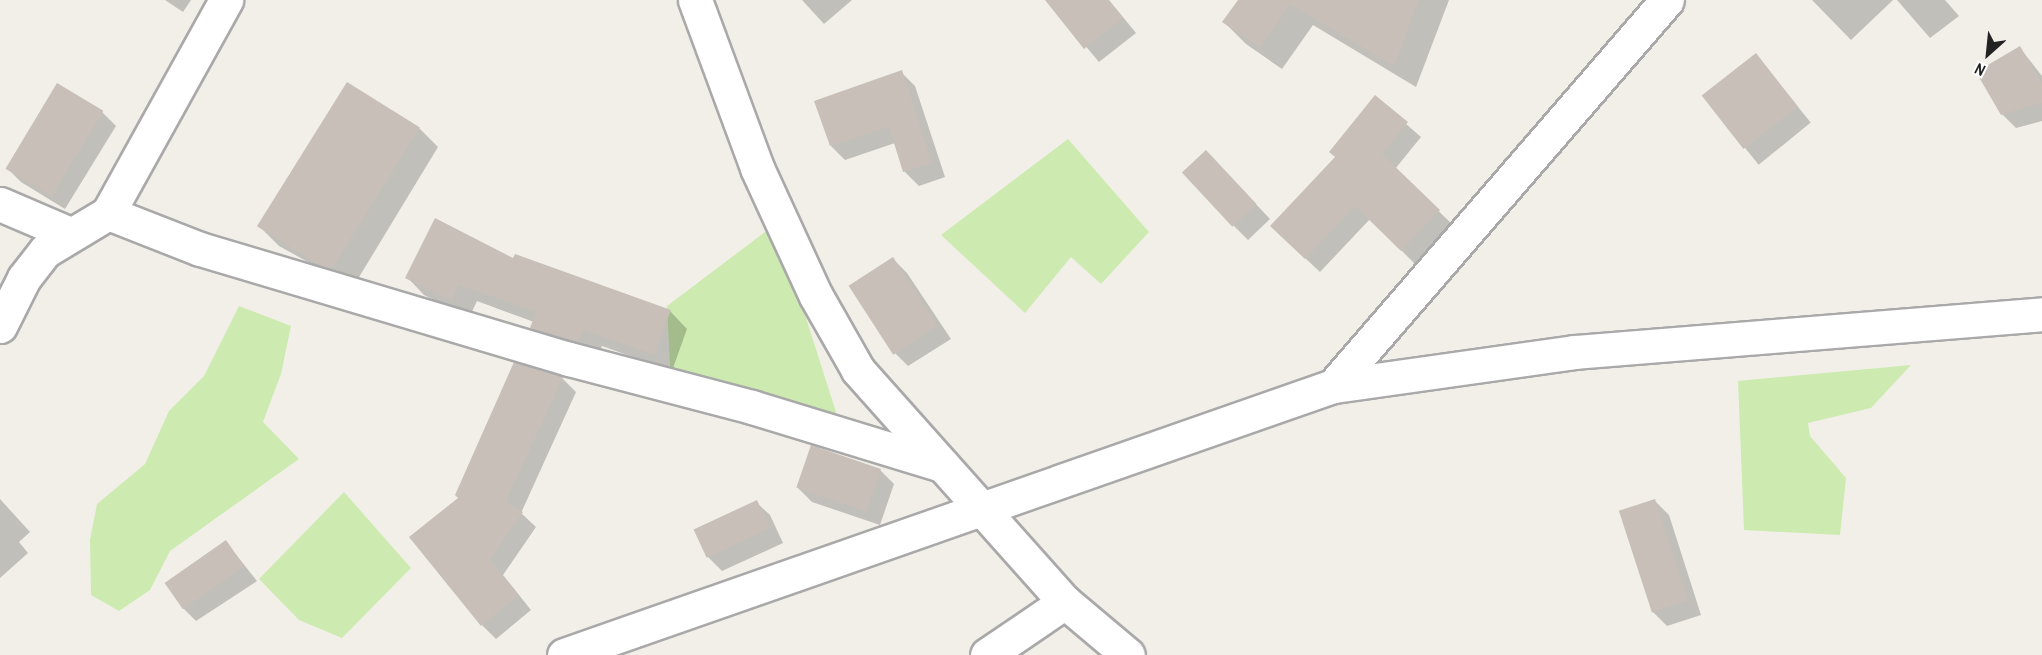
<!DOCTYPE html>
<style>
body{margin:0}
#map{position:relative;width:2042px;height:655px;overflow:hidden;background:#f2efe9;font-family:"Archivo Narrow",sans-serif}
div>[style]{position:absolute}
.grass>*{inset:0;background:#cdebb0}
.shadow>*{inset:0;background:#0003;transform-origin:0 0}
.building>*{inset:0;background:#c7bfb8;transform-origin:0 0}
.roads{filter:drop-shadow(2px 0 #a9a9a9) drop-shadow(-2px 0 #a9a9a9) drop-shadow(0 2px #a9a9a9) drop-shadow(0 -2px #a9a9a9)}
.minor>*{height:33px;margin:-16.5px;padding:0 16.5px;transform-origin:16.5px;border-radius:16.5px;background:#fff}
span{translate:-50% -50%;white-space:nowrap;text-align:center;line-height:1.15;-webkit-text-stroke:4.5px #fff;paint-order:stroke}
.north{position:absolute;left:1958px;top:24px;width:60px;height:60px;-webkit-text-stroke:4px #fff;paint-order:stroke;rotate:207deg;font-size:16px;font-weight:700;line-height:24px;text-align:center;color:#222}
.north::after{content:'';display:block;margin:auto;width:21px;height:27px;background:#222;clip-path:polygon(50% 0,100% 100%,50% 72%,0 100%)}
</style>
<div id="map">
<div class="grass">
<div style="clip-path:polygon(1068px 139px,1149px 232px,1101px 284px,1071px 257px,1025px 313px,941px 235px)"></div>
<div style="clip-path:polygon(781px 220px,800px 299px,843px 434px,671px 386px,667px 306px)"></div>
<div style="clip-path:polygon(239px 306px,291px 326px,281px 374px,263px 422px,299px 459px,170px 551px,150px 590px,119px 611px,91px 595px,90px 540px,97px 504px,145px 464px,169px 411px,204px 376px)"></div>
<div style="clip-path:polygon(1911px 365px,1871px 408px,1808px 423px,1810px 436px,1846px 478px,1840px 535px,1744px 530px,1738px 381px)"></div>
<div style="clip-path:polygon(344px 492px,411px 568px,342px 638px,299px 620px,259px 579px)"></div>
</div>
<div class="shadow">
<div style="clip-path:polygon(165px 0,191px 0,183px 12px)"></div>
<div style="clip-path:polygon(802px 0,852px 0,824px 24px)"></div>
<div style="clip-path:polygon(1047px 0,1109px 0,1136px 33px,1099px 62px)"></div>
<div style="clip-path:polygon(1241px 0,1449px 0,1416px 87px,1313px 25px,1282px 69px,1246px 44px,1224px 22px)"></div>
<div style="clip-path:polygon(1812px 0,1893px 0,1851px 40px)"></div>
<div style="clip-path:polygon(1897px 0,1945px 0,1959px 16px,1930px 38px)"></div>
<div style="clip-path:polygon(2020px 48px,2042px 76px,2042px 121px,2016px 128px,2002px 114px)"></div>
<div style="left:1756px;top:55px;width:87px;height:67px;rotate:51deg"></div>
<div style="clip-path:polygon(901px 72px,915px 86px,945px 177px,919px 186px,905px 172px,895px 143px,845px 160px,831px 146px)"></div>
<div style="clip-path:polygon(1375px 97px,1421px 137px,1395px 169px,1453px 225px,1415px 264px,1370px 219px,1320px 272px,1286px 240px)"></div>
<div style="clip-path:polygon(102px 112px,116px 126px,65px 209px,21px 182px,7px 168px)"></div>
<div style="clip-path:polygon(419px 128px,438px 147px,353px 287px,279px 246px,260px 227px)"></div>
<div style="clip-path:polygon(1220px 166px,1270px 219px,1248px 240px,1234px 226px)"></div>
<div style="clip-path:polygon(893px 259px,907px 273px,951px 339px,908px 366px,894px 352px)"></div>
<div style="clip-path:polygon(514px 260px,670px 311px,687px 329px,672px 371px,602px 346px,596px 359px,549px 345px,531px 327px,534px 322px,477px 301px,469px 318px,424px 295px,407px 277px)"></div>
<div style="clip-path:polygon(562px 378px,576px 392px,521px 513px,536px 527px,503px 575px,531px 610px,496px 639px,482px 625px,460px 498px)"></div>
<div style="clip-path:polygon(880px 470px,894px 484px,880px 525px,812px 502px,798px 488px)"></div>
<div style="clip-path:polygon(0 499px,30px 532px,19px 542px,28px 553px,0 578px)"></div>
<div style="clip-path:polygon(1655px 501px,1669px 515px,1701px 615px,1667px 626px,1653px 612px)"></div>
<div style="clip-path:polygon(756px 502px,770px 515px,783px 543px,722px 571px,708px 557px)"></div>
<div style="clip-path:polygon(226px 542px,257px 581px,196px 621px,182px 607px)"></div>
</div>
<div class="building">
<div style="clip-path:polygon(1045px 0,1108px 0,1123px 18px,1084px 49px)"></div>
<div style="clip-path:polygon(1238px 0,1419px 0,1394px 66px,1290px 4px,1260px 48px,1222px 22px)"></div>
<div style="clip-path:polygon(2020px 46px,2042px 84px,2042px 103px,2001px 115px,1976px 72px)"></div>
<div style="left:1756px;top:53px;width:68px;height:69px;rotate:52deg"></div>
<div style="clip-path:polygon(902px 70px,932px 163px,903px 172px,889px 127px,830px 146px,814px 101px)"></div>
<div style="left:347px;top:82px;width:86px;height:170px;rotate:32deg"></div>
<div style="left:57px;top:83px;width:54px;height:100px;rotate:31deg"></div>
<div style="clip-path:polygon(1375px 95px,1408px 122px,1382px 154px,1440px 210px,1401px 251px,1355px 206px,1305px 259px,1270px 226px,1335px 157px,1329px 152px)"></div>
<div style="left:1206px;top:150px;width:74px;height:33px;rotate:47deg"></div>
<div style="clip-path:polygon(435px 218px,513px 258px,515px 254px,671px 310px,654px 355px,584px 330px,578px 342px,530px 328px,536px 312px,459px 285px,451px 301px,405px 278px)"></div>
<div style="left:893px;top:257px;width:82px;height:53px;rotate:57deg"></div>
<div style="clip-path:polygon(514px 362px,563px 377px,506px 501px,523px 512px,490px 560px,519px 595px,481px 626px,409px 537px,458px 498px,455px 495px)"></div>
<div style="left:811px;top:445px;width:74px;height:45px;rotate:19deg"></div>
<div style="left:1655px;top:499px;width:107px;height:38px;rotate:72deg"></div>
<div style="left:757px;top:500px;width:31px;height:70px;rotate:65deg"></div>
<div style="left:226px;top:540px;width:32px;height:75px;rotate:55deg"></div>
</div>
<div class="roads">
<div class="minor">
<div style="left:695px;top:0;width:179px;rotate:69.7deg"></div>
<div style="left:757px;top:168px;width:141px;rotate:65.3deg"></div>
<div style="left:816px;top:296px;width:85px;rotate:60.4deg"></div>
<div style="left:858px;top:370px;width:311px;rotate:48.3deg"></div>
<div style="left:1065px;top:602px;width:82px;rotate:40.1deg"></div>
<div style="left:0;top:204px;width:76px;rotate:23.2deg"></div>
<div style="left:108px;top:213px;width:99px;rotate:21.4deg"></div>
<div style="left:200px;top:249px;width:385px;rotate:16.6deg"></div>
<div style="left:569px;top:359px;width:189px;rotate:14.7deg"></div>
<div style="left:752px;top:407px;width:199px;rotate:17deg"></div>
<div style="left:0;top:326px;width:54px;rotate:-63.4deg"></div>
<div style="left:24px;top:278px;width:34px;rotate:-52deg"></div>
<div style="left:45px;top:251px;width:74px;rotate:-31.1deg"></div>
<div style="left:108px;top:213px;width:244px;rotate:-61deg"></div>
<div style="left:1333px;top:386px;width:510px;rotate:-49.13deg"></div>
<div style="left:564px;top:655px;width:815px;rotate:-19.28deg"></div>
<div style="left:1333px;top:386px;width:243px;rotate:-8deg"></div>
<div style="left:1574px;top:352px;width:470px;rotate:-4.6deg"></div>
<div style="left:987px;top:655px;width:94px;rotate:-34.2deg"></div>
</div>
</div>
<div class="north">N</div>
</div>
